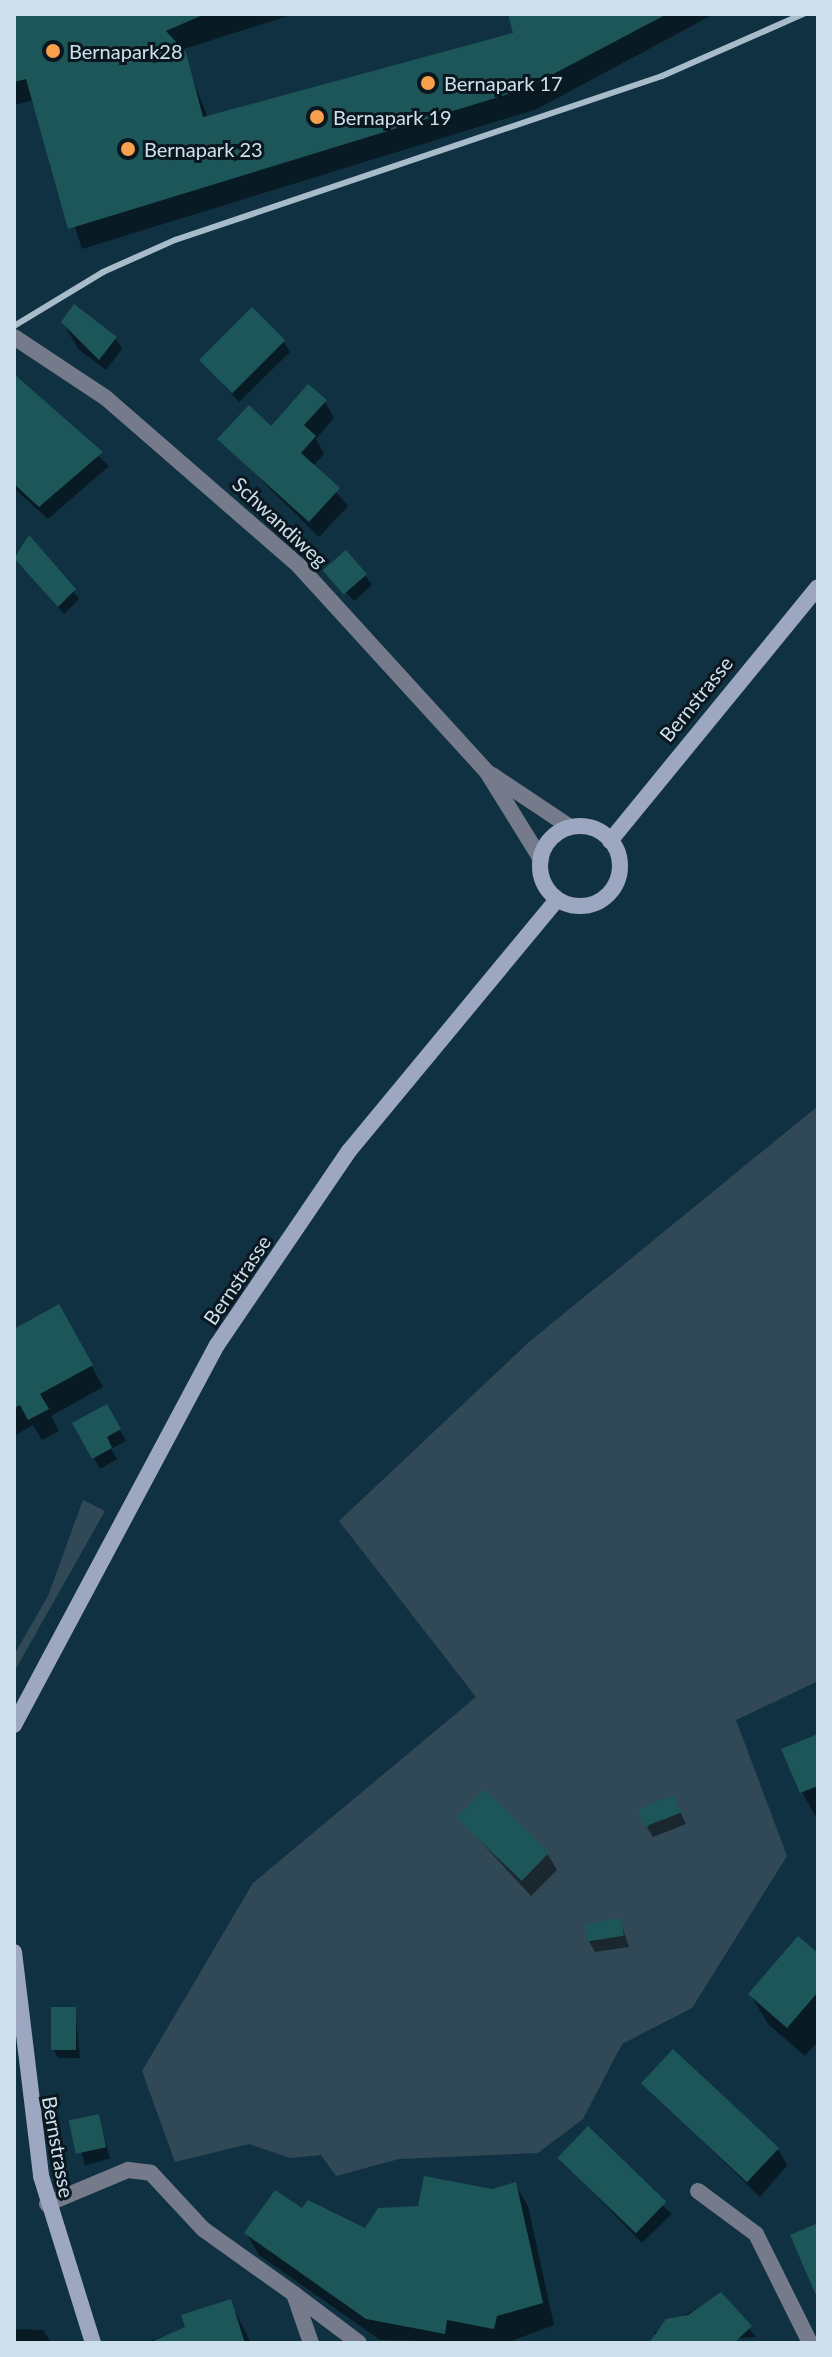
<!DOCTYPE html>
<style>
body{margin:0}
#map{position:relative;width:832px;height:2357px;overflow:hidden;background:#103142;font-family:Lato,sans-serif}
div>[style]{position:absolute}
.green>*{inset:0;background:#314957}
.shadow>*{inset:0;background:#0007;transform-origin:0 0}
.building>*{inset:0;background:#1d5659;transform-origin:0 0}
.street>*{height:16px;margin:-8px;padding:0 8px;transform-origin:8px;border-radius:8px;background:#757b8b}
.secondary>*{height:16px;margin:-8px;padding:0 8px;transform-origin:8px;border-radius:8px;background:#9da7c1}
.secondary>.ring{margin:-8px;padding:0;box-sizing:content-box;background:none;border:16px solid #9da7c1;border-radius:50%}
.rail>*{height:6px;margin:-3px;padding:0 3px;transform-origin:3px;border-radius:3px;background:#a7bcc8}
.dots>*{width:22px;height:22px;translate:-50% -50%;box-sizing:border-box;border:4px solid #0a171f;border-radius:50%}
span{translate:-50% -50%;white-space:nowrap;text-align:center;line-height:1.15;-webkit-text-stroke:6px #0a171f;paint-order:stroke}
.poi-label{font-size:20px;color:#cee0eb}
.left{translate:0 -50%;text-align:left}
.street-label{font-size:20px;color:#cee0eb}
.frame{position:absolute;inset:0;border:16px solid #cee0eb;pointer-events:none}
</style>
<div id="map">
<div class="green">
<div style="clip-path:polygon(818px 1106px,818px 1681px,736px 1720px,787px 1856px,692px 2008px,622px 2044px,583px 2119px,538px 2153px,399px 2159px,336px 2176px,321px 2155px,290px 2158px,249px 2144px,175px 2162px,142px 2071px,253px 1883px,476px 1697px,339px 1521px,529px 1342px)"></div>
<div style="clip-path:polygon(83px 1500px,105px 1511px,14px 1672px,14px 1655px,48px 1596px)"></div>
</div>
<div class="shadow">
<div style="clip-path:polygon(14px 14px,294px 14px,181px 50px,208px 118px,516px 35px,510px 14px,714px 14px,537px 109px,82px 249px,34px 100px,14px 105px)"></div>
<div style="clip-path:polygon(63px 322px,115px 338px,122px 349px,106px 370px,78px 349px)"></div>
<div style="clip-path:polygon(283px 341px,290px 352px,239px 402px,202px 361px)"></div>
<div style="clip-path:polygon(14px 377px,109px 466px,48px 519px,14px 488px)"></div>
<div style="clip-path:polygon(325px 402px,334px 418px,316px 439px,324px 454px,313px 466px,348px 506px,319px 537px,220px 439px,271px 428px)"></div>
<div style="clip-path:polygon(29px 538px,79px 599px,64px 614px,14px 556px)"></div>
<div style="clip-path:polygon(325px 571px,365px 575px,372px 585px,354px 601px)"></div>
<div style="clip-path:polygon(59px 1306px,103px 1387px,51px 1416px,59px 1431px,42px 1440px,33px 1425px,14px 1436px,14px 1331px)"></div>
<div style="clip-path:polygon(107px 1406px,126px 1441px,111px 1449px,117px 1459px,100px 1469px,75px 1424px)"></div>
<div style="clip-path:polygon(818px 1734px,818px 1821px,802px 1792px)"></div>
<div style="clip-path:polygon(673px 1797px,686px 1824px,653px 1837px,647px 1827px)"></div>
<div style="clip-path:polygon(459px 1818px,547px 1853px,557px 1870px,531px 1896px)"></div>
<div style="clip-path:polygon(620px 1920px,629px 1947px,595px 1952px,589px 1941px)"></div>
<div style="clip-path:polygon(818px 1956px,818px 2041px,805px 2056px,768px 2024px,751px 1995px)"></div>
<div style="clip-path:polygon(75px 2009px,80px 2058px,58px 2058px,53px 2049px)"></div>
<div style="clip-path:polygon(646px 2085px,778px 2149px,787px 2165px,760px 2197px)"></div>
<div style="left:98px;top:2116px;width:44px;height:26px;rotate:74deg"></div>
<div style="left:588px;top:2128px;width:120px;height:41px;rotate:46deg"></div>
<div style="clip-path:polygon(515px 2185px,528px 2206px,554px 2325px,507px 2343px,380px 2340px,259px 2255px,247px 2234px,302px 2211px,366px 2230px,420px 2208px)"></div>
<div style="clip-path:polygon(720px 2295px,756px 2337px,660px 2343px,654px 2333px)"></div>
<div style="clip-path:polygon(230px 2301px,251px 2343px,144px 2343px,188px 2328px)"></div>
<div style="clip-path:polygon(14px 2329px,43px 2330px,51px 2343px,14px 2343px)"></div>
</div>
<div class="building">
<div style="clip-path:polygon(14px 14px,205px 14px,166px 31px,186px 53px,203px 117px,513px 33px,508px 14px,667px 14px,525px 89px,68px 229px,26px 79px,14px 82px)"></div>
<div style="clip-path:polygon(74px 304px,117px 337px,99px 360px,61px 322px)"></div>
<div style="left:252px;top:307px;width:47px;height:75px;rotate:45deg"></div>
<div style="clip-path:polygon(14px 374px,103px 452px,39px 507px,14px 484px)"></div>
<div style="clip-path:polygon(308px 384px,327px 400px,304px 425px,316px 436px,301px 453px,340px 488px,309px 522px,217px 439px,249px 405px,271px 426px)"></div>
<div style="clip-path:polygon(29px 535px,76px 589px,58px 607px,14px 558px)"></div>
<div style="left:346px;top:550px;width:32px;height:31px;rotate:49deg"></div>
<div style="clip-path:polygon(59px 1304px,93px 1365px,40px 1394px,49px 1409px,28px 1420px,20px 1405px,14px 1408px,14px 1329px)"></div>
<div style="clip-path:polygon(107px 1404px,121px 1429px,107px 1437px,112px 1448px,92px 1459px,72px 1423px)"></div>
<div style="clip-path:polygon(818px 1734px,818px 1786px,800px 1793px,781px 1749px)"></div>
<div style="left:484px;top:1789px;width:91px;height:40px;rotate:44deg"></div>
<div style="left:674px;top:1795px;width:19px;height:39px;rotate:69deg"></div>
<div style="left:621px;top:1918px;width:18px;height:37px;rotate:81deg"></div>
<div style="clip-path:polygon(798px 1936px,818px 1953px,818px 1992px,787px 2028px,748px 1994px)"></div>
<div style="left:51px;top:2007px;width:25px;height:43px"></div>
<div style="left:673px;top:2049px;width:145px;height:47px;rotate:43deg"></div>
<div style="left:99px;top:2114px;width:34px;height:31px;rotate:78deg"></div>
<div style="left:588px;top:2126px;width:109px;height:44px;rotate:44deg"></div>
<div style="clip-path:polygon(424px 2176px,492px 2189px,516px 2182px,543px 2303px,497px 2316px,494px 2329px,447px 2320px,445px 2334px,366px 2319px,244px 2233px,275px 2190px,302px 2208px,308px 2200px,365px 2228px,378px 2208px,418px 2206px)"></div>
<div style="clip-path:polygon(818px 2223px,818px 2300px,790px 2235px)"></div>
<div style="clip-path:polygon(721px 2292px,752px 2326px,734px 2343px,649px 2343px,666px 2319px,688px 2315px)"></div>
<div style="clip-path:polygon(231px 2299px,245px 2343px,149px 2343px,185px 2327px,181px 2315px)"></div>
</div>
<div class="street">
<div style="left:14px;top:337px;width:110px;rotate:33.5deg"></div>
<div style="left:106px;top:398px;width:256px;rotate:41deg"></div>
<div style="left:299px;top:566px;width:279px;rotate:47.6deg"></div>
<div style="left:487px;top:772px;width:102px;rotate:58.2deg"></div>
<div style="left:492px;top:775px;width:94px;rotate:33.7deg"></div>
<div style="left:698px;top:2191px;width:72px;rotate:36.6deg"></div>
<div style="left:756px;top:2234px;width:122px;rotate:63.6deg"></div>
<div style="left:47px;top:2204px;width:88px;rotate:-22.8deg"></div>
<div style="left:128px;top:2170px;width:23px;rotate:7deg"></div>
<div style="left:151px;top:2173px;width:76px;rotate:47.1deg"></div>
<div style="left:203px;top:2229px;width:112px;rotate:35.5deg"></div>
<div style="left:294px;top:2294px;width:52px;rotate:70.9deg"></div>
<div style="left:294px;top:2294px;width:81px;rotate:37deg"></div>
</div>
<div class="secondary">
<div class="ring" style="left:540px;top:826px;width:64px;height:64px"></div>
<div style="left:610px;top:841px;width:328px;rotate:-50.7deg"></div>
<div style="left:14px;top:1725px;width:431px;rotate:-61.9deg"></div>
<div style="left:217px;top:1345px;width:235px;rotate:-55.8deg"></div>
<div style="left:349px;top:1151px;width:326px;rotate:-50.4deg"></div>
<div style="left:14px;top:1952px;width:226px;rotate:83.1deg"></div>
<div style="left:41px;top:2176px;width:175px;rotate:72.7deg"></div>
</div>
<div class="rail">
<div style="left:14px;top:326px;width:104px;rotate:-31.2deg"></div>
<div style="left:103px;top:272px;width:79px;rotate:-24deg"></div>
<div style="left:175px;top:240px;width:514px;rotate:-18.61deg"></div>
<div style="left:662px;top:76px;width:154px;rotate:-23.7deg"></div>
</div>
<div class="dots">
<div style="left:53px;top:51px;background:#f9a04c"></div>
<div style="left:428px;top:83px;background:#f9a04c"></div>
<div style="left:317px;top:117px;background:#f9a04c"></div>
<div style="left:128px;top:149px;background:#f9a04c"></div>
</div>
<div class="poi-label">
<span class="left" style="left:69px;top:51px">Bernapark28</span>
<span class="left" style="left:444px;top:83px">Bernapark 17</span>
<span class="left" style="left:333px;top:117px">Bernapark 19</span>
<span class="left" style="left:144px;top:149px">Bernapark 23</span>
</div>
<div class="street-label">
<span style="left:280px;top:522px;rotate:43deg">Schwandiweg</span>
<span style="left:696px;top:699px;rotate:-51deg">Bernstrasse</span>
<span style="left:237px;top:1280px;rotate:-56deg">Bernstrasse</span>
<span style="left:58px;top:2147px;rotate:80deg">Bernstrasse</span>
</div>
<div class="frame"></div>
</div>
